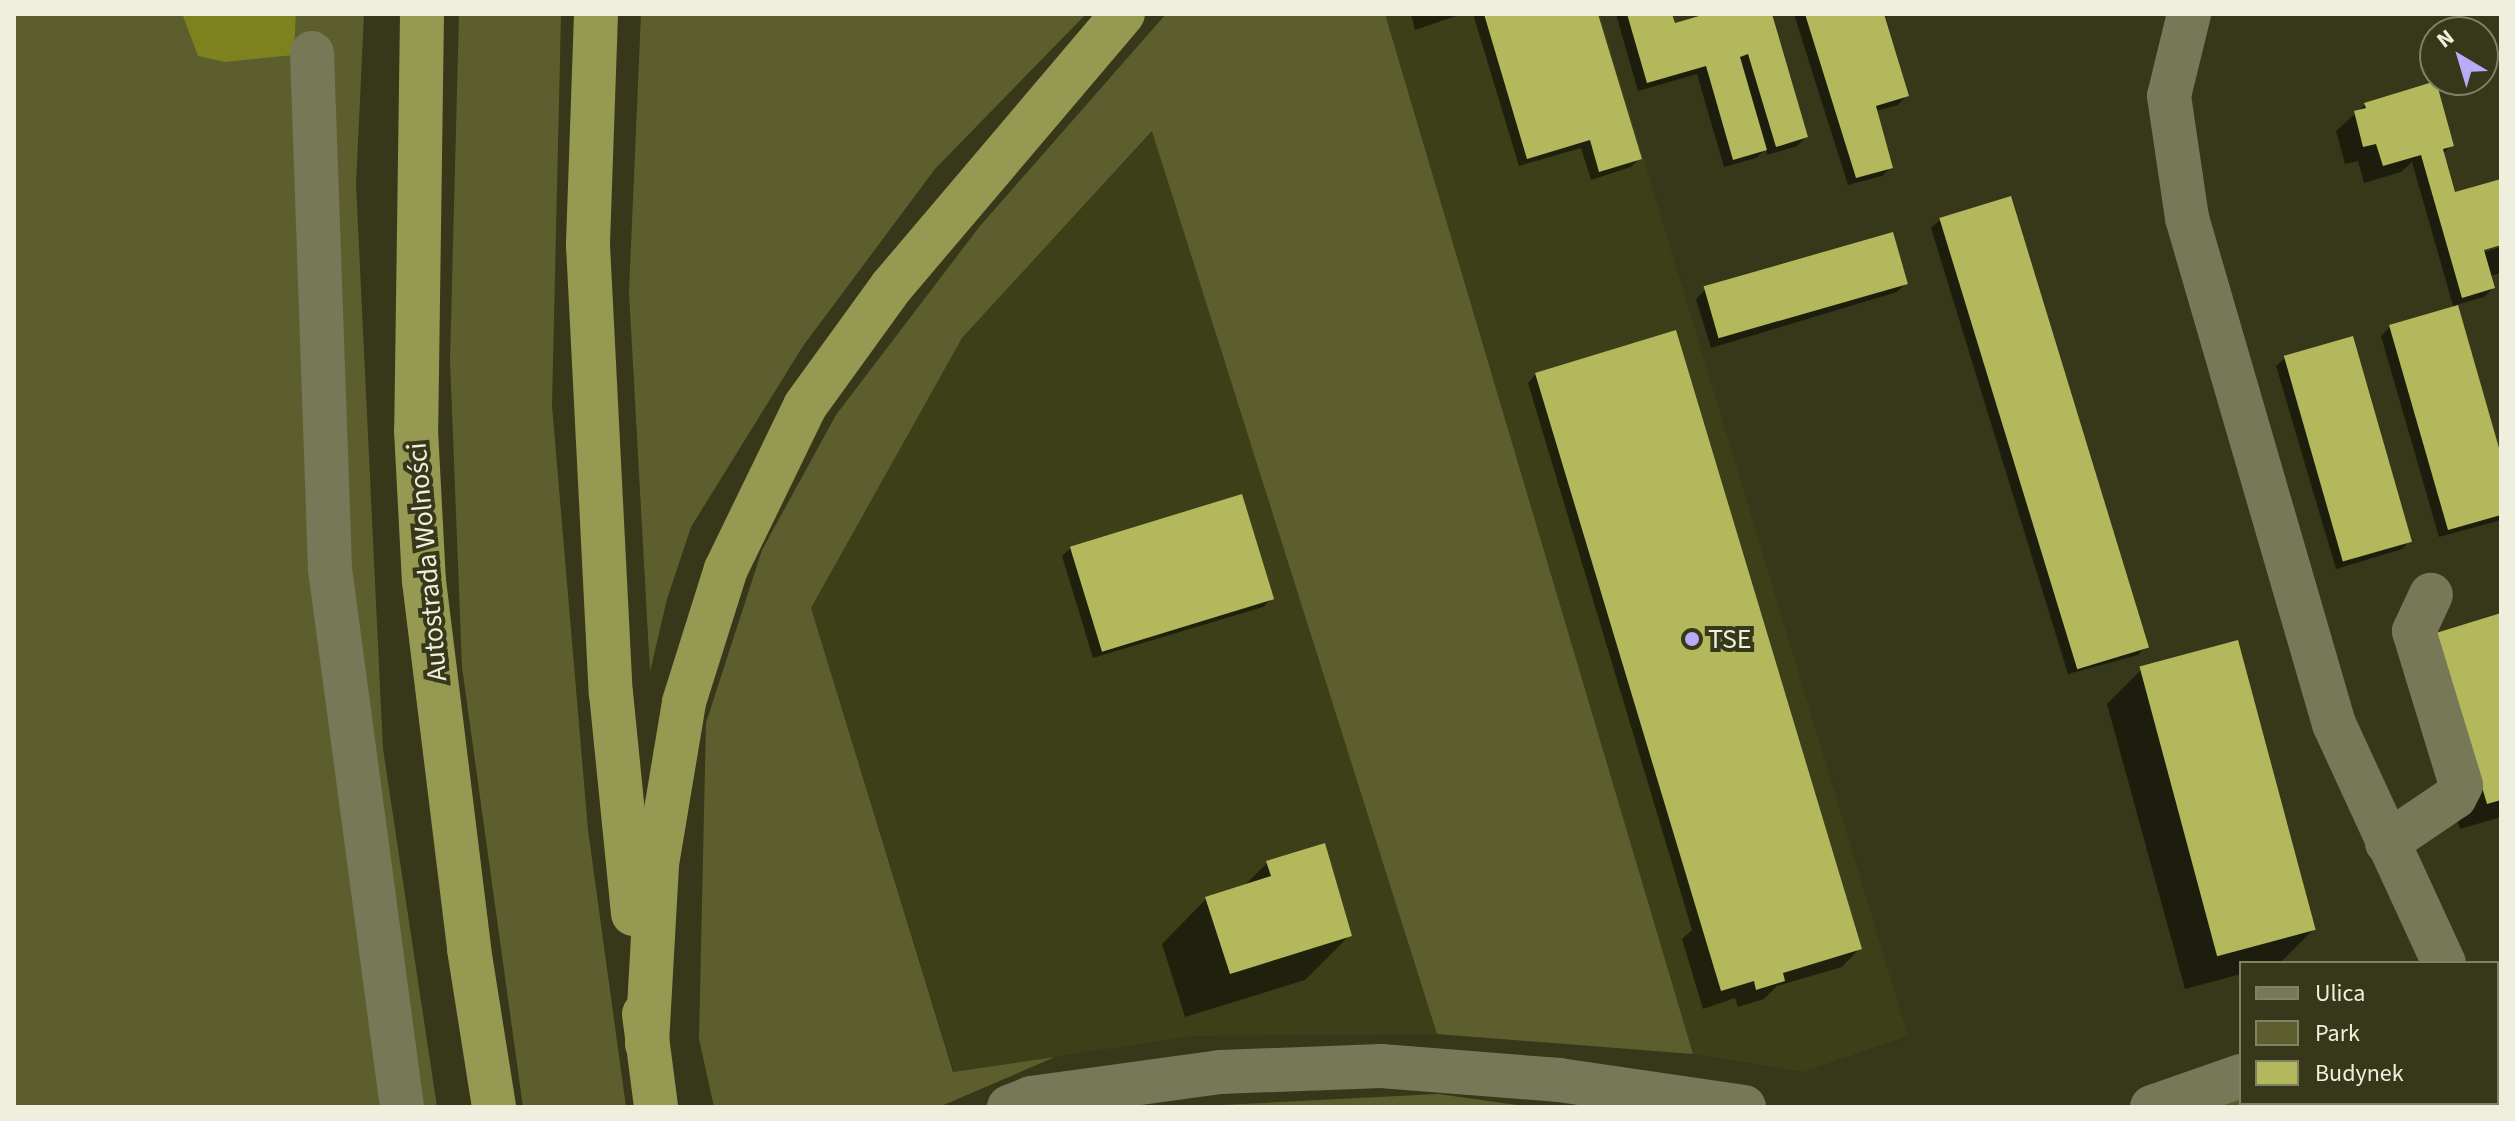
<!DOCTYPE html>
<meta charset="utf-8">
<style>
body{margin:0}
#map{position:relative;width:2515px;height:1121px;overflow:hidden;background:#363819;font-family:"Source Sans 3",sans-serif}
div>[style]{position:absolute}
.built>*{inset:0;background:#3d3f18}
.green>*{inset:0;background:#5c5f2d}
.water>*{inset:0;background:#7d811e}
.shadow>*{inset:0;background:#0007}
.building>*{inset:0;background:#b3b85c;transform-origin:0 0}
.minor>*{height:44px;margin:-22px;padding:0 22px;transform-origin:22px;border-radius:22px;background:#767857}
.highway>*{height:44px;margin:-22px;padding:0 22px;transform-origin:22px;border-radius:22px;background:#959951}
.dots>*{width:22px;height:22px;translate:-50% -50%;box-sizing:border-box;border:4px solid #363819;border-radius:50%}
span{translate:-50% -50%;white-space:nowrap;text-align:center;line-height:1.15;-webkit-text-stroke:8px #363819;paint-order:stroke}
.street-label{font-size:28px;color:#eef0dd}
.poi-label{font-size:28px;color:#eef0dd}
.left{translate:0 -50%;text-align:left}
.frame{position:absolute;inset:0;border:16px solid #eef0dd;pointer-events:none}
.legend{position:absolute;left:2239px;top:961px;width:260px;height:144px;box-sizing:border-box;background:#363819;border:2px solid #808267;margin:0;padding:10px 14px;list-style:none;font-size:24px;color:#eef0dd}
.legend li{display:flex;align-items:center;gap:16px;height:40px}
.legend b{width:40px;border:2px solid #808267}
.north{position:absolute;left:2419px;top:16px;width:80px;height:80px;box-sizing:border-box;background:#363819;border:2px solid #808267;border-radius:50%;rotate:322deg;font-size:22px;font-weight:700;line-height:32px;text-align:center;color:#eef0dd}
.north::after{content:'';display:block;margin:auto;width:28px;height:36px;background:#b8abf7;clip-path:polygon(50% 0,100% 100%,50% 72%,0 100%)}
</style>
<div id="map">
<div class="built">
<div style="clip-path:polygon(1385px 14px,1600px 14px,1908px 1036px,1803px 1072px,1693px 1054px)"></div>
<div style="clip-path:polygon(1153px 131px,1437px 1034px,1193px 1036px,954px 1072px,811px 608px,962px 338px)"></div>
</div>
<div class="green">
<div style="clip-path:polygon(14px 14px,182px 14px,198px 55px,294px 55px,296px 14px,364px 14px,356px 184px,383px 749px,437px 1107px,14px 1107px)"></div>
<div style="clip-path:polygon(459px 14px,561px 14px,552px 406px,588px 830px,626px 1107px,523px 1107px,462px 667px,450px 360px)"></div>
<div style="clip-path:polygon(641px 14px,1086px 14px,935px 169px,803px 346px,691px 527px,667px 599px,650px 672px,629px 292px)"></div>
<div style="clip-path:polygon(1166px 14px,1385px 14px,1693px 1054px,1437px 1034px,1152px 131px,962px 338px,811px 608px,953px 1072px,1055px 1057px,939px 1107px,714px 1107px,699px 1039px,706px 723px,762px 550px,836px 415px,980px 226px)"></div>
<div style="clip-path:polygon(2497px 1018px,2501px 1020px,2501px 1107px,2196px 1107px,2241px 1092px,2241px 1103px,2497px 1103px)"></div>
<div style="clip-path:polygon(1438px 1094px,1532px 1107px,1181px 1107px)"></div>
</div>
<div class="water">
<div style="clip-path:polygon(182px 14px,296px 14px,294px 55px,225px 62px,198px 56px)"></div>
</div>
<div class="shadow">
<div style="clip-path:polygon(1411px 14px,1462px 14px,1415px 30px)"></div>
<div style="clip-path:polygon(1473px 14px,1596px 14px,1640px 158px,1631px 167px,1591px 180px,1581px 148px,1519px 166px)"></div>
<div style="clip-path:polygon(1616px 14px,1670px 14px,1674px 26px,1712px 14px,1770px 14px,1806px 137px,1797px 146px,1767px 155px,1766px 149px,1756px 158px,1724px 167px,1697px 74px,1638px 91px)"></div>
<div style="clip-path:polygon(1794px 14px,1882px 14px,1906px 96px,1898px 105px,1875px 111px,1891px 167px,1882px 176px,1848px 185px)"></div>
<div style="clip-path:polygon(2365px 105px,2451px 145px,2443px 154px,2454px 195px,2501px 181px,2501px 243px,2482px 248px,2482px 253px,2501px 247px,2501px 273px,2490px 276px,2493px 288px,2484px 297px,2456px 305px,2501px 462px,2501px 520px,2439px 537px,2381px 336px,2390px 327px,2454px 309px,2412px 162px,2401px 172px,2364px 183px,2358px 161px,2345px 164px,2336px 131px)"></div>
<div style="clip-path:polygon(1940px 220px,2147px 646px,2138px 655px,2068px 674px,1931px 228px)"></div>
<div style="clip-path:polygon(1905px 284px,1897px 292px,1711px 348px,1696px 299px,1705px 290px)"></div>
<div style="clip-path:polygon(2285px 358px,2410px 540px,2402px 549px,2336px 569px,2276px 366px)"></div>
<div style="clip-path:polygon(1536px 374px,1860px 948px,1842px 967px,1777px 986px,1764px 999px,1738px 1007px,1735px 998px,1703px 1009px,1682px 939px,1692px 930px,1528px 383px)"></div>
<div style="clip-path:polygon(1071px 548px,1272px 598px,1263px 607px,1093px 658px,1062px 556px)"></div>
<div style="clip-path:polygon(2501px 615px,2501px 817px,2460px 829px,2410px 662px)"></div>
<div style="clip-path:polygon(2141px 670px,2315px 928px,2281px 962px,2241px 963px,2241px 974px,2185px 989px,2107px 704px)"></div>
<div style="clip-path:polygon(1267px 863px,1350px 935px,1305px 980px,1185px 1017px,1162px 944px,1206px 899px,1242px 888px)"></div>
</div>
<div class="building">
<div style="clip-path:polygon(1484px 14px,1598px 14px,1642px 159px,1599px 172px,1590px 140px,1527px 159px)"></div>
<div style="clip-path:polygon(1627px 14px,1672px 14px,1675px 23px,1706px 14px,1772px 14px,1808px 137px,1776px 147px,1748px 54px,1740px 57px,1767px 150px,1733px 160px,1706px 66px,1647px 83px)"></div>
<div style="clip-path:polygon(1805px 14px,1884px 14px,1909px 96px,1876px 106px,1893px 168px,1856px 178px)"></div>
<div style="clip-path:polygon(2436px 81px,2454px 146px,2443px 149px,2455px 192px,2501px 179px,2501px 245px,2484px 250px,2495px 288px,2462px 298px,2421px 155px,2383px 166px,2376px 144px,2363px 147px,2354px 111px,2366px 108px,2364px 103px)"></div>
<div style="left:2011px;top:196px;width:472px;height:75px;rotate:73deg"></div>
<div style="left:1893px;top:232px;width:54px;height:197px;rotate:74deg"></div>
<div style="clip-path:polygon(2458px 305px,2501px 455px,2501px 515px,2448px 530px,2389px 325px)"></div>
<div style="clip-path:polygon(1676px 330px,1862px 949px,1783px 973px,1785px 981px,1756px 990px,1754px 981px,1721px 991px,1535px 373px)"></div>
<div style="left:2353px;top:336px;width:214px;height:72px;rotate:74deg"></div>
<div style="left:1242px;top:494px;width:110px;height:180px;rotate:73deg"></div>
<div style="clip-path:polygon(2501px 613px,2501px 800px,2487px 804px,2436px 633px)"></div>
<div style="left:2238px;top:640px;width:300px;height:102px;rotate:75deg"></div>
<div style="clip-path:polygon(1325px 843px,1352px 936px,1230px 974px,1205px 897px,1271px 876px,1266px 861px)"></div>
</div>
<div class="minor">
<div style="left:2189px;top:14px;width:84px;rotate:103.7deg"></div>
<div style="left:2169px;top:96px;width:123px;rotate:81.6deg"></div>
<div style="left:2187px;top:218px;width:527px;rotate:73.8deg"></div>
<div style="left:2334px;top:724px;width:263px;rotate:65.3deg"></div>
<div style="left:312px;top:53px;width:516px;rotate:88deg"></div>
<div style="left:330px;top:569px;width:543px;rotate:82.38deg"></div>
<div style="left:2387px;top:843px;width:82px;rotate:-34.1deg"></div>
<div style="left:2455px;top:797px;width:13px;rotate:-63deg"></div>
<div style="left:2461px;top:785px;width:161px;rotate:-107deg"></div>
<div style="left:2414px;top:631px;width:40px;rotate:-65deg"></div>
<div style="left:2497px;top:994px;width:4px"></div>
<div style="left:1009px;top:1107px;width:24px;rotate:-22deg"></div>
<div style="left:1031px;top:1098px;width:191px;rotate:-7.8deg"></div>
<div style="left:1220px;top:1072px;width:161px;rotate:-2.1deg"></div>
<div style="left:1381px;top:1066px;width:179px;rotate:4.5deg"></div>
<div style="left:1559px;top:1080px;width:187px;rotate:8.3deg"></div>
<div style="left:2152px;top:1107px;width:94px;rotate:-19.2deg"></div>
</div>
<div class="highway">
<div style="left:422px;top:14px;width:416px;rotate:90.8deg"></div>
<div style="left:416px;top:430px;width:151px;rotate:87deg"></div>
<div style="left:424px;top:581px;width:371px;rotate:83deg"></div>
<div style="left:469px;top:949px;width:160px;rotate:81deg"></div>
<div style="left:596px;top:14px;width:231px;rotate:92deg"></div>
<div style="left:588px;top:245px;width:449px;rotate:87.1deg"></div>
<div style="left:611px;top:693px;width:222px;rotate:84.3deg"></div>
<div style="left:644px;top:1014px;width:94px;rotate:82.6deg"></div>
<div style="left:647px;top:1044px;width:180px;rotate:-86.8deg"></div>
<div style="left:657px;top:864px;width:164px;rotate:-80.5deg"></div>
<div style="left:684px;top:702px;width:139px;rotate:-72.5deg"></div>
<div style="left:726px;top:569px;width:181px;rotate:-64.1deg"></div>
<div style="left:805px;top:406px;width:148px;rotate:-54.1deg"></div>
<div style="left:892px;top:286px;width:357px;rotate:-49.7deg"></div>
</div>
<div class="dots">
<div style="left:1692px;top:639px;background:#b8abf7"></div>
</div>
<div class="street-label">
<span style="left:427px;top:562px;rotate:-95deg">Autostrada Wolności</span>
</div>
<div class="poi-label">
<span class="left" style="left:1708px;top:639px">TSE</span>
</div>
<div class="frame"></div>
<ul class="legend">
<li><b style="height:10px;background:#767857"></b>Ulica</li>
<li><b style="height:22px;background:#5c5f2d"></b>Park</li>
<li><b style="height:22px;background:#b3b85c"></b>Budynek</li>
</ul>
<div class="north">N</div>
</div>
